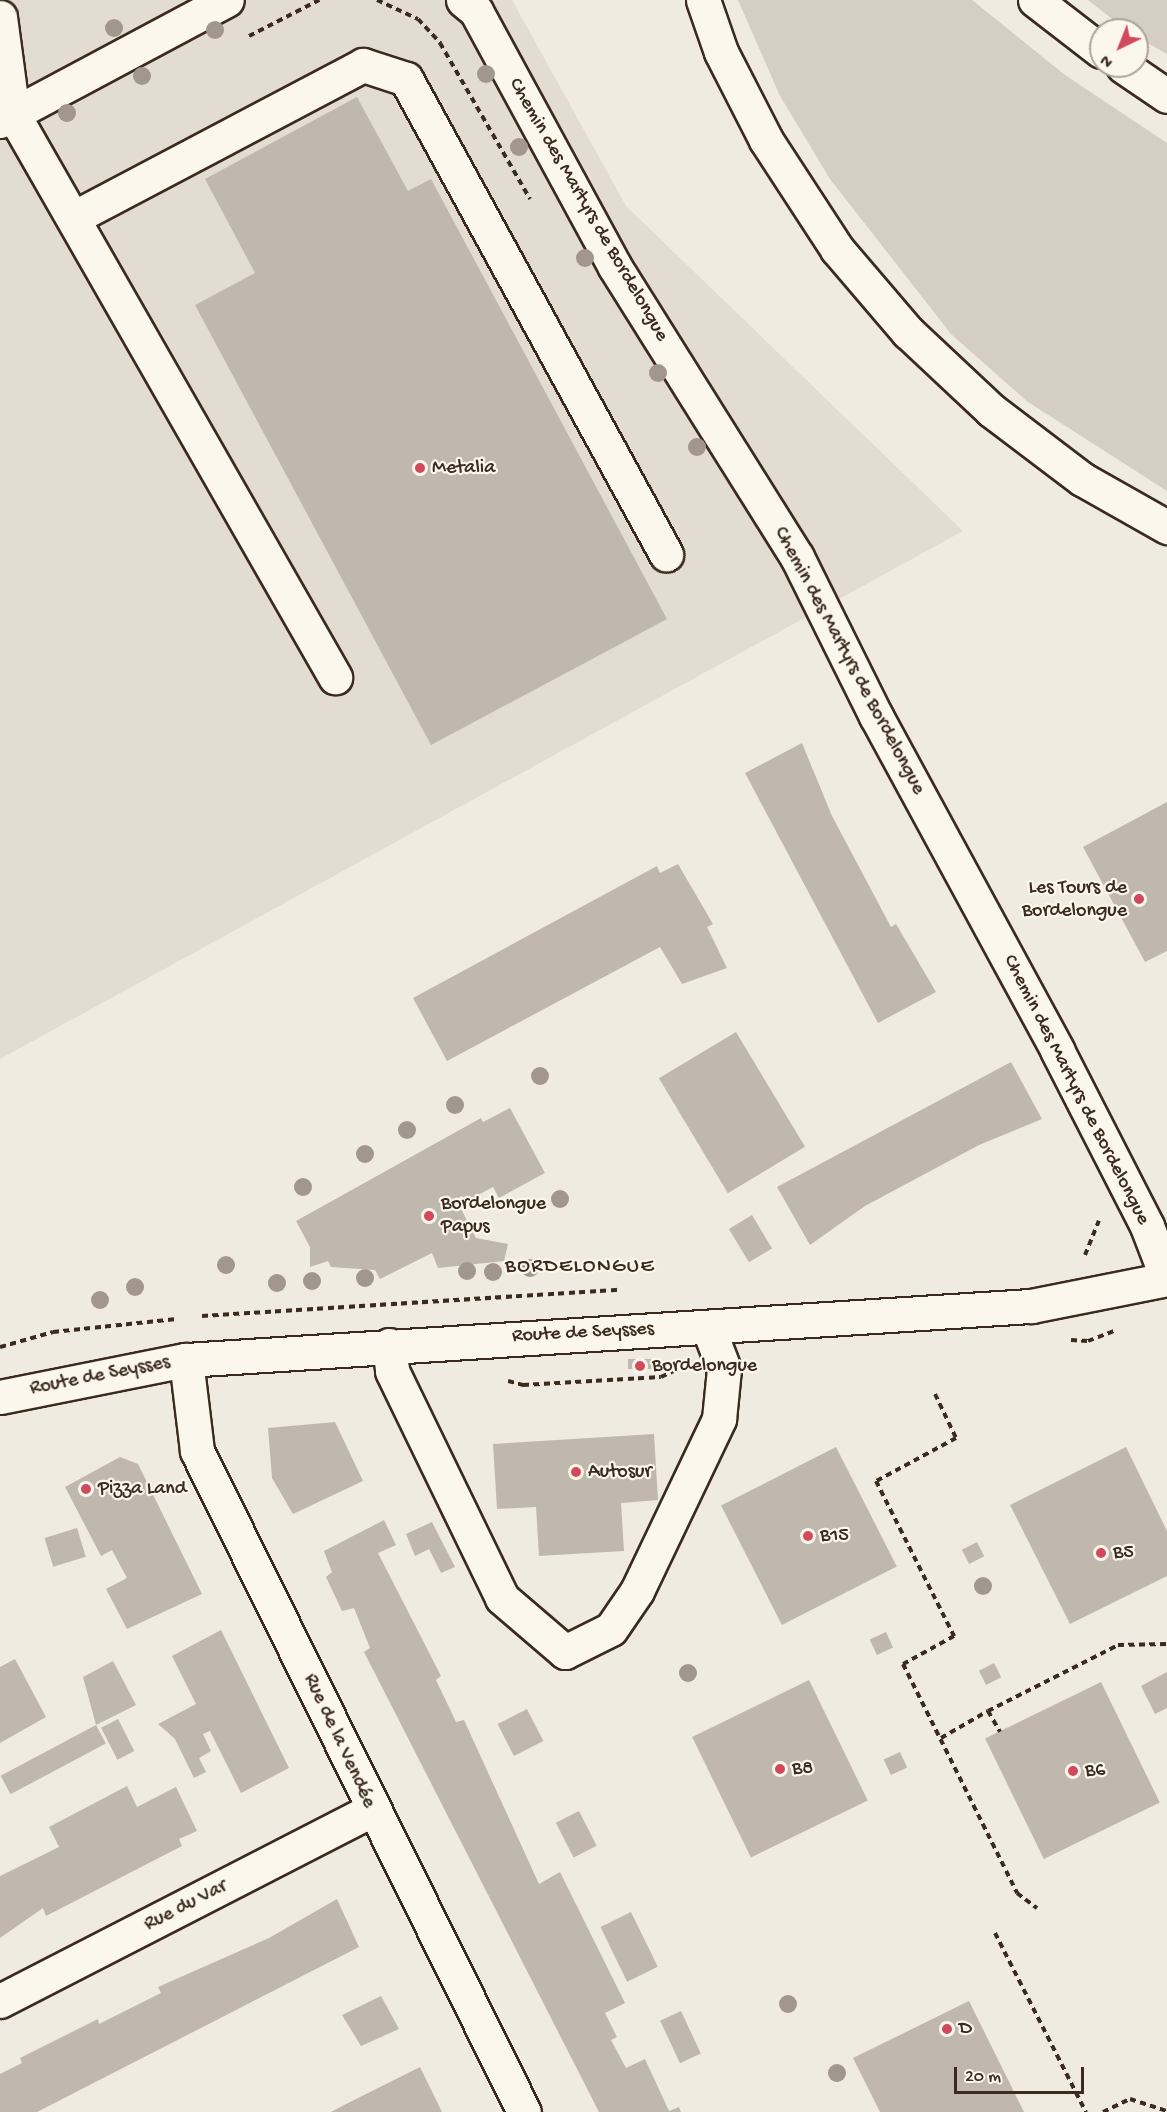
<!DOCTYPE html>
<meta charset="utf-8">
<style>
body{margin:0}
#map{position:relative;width:1167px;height:2112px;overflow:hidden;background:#f0ebe0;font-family:"Gochi Hand",sans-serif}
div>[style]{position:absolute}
.built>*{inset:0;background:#e2dcd1}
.green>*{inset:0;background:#d5cec3}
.building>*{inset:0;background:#c0b8ad;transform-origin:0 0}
.path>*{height:4px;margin-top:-2px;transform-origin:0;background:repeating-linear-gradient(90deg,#3b2a1e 0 6px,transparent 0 10.5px)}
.roads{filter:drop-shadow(2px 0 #3b2a1e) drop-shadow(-2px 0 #3b2a1e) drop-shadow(0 2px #3b2a1e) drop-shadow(0 -2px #3b2a1e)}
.minor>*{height:33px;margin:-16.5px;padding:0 16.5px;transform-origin:16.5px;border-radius:16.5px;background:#fbf7ec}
.major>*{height:33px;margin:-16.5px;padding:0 16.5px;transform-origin:16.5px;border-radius:16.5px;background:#fbf7ec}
.highway>*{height:33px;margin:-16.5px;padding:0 16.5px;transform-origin:16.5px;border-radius:16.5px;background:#fbf7ec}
.trees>*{width:18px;height:18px;margin:-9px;border-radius:50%;background:#a2978c}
.dots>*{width:16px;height:16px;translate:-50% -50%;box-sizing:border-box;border:3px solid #fbf7ec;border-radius:50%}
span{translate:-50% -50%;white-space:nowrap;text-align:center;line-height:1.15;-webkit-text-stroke:4.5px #fbf7ec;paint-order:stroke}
.street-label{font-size:20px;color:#3b2a1e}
.poi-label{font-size:20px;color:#3b2a1e}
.left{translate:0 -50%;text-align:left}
.right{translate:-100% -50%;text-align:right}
.neighbourhood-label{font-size:21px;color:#3b2a1e;letter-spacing:1.5px}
.north{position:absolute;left:1089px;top:18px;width:60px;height:60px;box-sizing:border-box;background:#fbf7ec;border:2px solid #aea59a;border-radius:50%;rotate:223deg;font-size:16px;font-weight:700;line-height:24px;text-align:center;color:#3b2a1e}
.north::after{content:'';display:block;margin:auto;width:21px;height:27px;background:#d1495b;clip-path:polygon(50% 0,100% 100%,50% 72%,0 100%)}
.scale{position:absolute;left:954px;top:2067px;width:130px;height:27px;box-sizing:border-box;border:3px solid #3b2a1e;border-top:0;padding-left:8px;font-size:18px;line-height:21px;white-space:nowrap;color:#3b2a1e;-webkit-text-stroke:4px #fbf7ec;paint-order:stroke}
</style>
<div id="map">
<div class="built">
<div style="clip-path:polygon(0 0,512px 0,626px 206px,963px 531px,0 1059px)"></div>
</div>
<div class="green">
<div style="clip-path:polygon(738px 0,972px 0,1065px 75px,1167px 143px,1167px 491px,1028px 402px,951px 334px,830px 179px,780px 96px)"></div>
<div style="clip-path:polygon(1088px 0,1167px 0,1167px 54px,1137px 37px,1137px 30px,1126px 30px)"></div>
</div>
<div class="building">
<div style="clip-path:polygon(357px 97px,408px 191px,431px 179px,667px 619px,431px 745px,195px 305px,255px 273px,205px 179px)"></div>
<div style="clip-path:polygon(802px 743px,832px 816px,891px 927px,896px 924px,936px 992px,878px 1023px,745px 773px)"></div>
<div style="clip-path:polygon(1167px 802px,1167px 951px,1145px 962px,1083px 847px)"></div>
<div style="clip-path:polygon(678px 864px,713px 924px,707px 927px,727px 968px,682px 984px,660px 947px,447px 1061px,413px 998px,657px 866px,660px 873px)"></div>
<div style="left:736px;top:1032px;width:134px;height:90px;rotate:59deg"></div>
<div style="clip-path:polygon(1011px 1062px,1042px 1119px,979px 1145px,865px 1206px,810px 1245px,777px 1187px)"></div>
<div style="clip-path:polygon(510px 1108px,545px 1173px,499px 1198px,493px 1187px,465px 1202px,462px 1196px,456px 1199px,476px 1238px,508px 1244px,504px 1261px,438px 1268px,432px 1253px,380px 1279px,375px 1270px,331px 1267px,328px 1261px,310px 1267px,310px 1247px,296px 1221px,481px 1118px,483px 1122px)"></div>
<div style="left:752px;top:1215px;width:39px;height:27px;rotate:59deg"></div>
<div style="left:628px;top:1359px;width:25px;height:10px"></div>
<div style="clip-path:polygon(335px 1422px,363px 1481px,293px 1514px,272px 1478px,268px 1428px)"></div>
<div style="clip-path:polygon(654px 1434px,658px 1500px,621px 1503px,624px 1551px,539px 1556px,536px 1507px,497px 1509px,493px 1444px)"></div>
<div style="left:836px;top:1447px;width:134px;height:129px;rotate:63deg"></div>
<div style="clip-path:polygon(1126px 1447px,1167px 1531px,1167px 1576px,1070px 1624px,1010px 1505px)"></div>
<div style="clip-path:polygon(120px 1457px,138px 1464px,202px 1594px,127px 1629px,106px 1589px,127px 1578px,112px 1550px,101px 1556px,65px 1487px)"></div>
<div style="clip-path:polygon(384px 1520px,396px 1545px,378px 1553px,441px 1676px,436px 1680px,447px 1703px,456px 1722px,464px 1720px,539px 1884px,560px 1872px,625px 2003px,605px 2013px,617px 2037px,611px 2040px,626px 2068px,645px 2059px,669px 2111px,679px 2107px,681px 2112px,599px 2112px,364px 1652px,370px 1648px,354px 1608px,342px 1611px,326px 1577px,332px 1572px,324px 1551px)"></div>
<div style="clip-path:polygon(432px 1522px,455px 1567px,441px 1573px,429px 1549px,415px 1556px,406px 1534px)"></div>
<div style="left:77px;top:1528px;width:30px;height:34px;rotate:73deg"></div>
<div style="left:977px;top:1542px;width:16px;height:17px;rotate:63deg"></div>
<div style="clip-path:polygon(221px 1630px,289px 1768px,241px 1793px,210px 1731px,203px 1734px,211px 1751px,199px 1758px,206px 1772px,194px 1778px,175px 1739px,158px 1724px,196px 1704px,172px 1656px)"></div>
<div style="left:886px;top:1632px;width:17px;height:18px;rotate:65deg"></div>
<div style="clip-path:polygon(15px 1659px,46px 1717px,0 1743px,0 1667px)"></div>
<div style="clip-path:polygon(113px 1661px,136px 1705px,96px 1725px,83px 1677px)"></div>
<div style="left:994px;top:1663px;width:16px;height:17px;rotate:63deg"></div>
<div style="clip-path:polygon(1167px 1672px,1167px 1708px,1155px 1714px,1141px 1686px)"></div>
<div style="left:809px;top:1680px;width:134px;height:130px;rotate:64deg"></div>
<div style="left:1101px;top:1682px;width:134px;height:129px;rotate:64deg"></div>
<div style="left:527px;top:1709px;width:36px;height:33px;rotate:63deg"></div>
<div style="left:118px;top:1719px;width:36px;height:19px;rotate:63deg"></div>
<div style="left:96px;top:1725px;width:21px;height:108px;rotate:62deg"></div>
<div style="left:900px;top:1752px;width:17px;height:18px;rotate:65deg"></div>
<div style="clip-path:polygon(127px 1786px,137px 1807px,176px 1787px,197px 1831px,179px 1839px,182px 1846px,46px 1916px,43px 1908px,0 1938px,0 1876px,59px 1847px,49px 1827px)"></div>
<div style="left:579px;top:1811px;width:39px;height:26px;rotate:63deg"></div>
<div style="clip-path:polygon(337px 1899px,359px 1947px,37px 2112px,0 2112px,0 2074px,22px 2063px,20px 2058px,98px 2019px,99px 2024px,161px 1993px,158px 1987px,269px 1938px)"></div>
<div style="left:631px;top:1912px;width:61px;height:34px;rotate:64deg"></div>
<div style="clip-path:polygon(381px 1996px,399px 2029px,361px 2046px,342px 2015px)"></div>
<div style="clip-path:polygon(969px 2001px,1024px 2112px,880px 2112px,853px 2058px)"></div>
<div style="left:681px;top:2011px;width:47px;height:23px;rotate:65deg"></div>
<div style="clip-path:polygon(420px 2067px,442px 2112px,331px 2112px,350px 2102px)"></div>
</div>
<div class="path">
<div style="left:377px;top:0;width:45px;rotate:24.9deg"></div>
<div style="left:418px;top:19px;width:33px;rotate:47deg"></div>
<div style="left:440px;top:43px;width:180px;rotate:60deg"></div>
<div style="left:249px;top:36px;width:79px;rotate:-27.2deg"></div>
<div style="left:1085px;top:1255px;width:37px;rotate:-68deg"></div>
<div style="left:202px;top:1316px;width:418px;rotate:-3.6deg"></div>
<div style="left:1071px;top:1340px;width:17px;rotate:3deg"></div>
<div style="left:1088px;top:1341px;width:31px;rotate:-21deg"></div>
<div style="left:0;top:1347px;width:55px;rotate:-15.8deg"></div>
<div style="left:53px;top:1332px;width:124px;rotate:-6deg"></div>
<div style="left:508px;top:1381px;width:16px;rotate:15deg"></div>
<div style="left:523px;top:1385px;width:138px;rotate:-3.3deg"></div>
<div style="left:661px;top:1377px;width:19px;rotate:-25deg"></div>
<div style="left:935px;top:1394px;width:49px;rotate:64.5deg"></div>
<div style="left:956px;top:1438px;width:91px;rotate:151.7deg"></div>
<div style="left:876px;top:1481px;width:174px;rotate:63.3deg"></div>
<div style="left:954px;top:1636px;width:58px;rotate:151.2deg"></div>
<div style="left:903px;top:1664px;width:256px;rotate:63.5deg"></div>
<div style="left:1017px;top:1893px;width:25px;rotate:37deg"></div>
<div style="left:988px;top:1711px;width:146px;rotate:-26.9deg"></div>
<div style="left:1118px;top:1645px;width:49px;rotate:-1.2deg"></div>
<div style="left:941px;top:1738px;width:54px;rotate:-29.9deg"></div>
<div style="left:988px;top:1711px;width:24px;rotate:60deg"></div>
<div style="left:995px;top:1933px;width:201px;rotate:63.1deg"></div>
<div style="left:1103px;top:2112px;width:30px;rotate:-26deg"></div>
<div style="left:1130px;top:2099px;width:39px;rotate:18deg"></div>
</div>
<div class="roads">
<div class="minor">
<div style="left:463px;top:0;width:17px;rotate:40deg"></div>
<div style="left:476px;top:11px;width:291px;rotate:61.5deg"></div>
<div style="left:615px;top:267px;width:342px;rotate:57.9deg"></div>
<div style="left:797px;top:557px;width:178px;rotate:63.6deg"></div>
<div style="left:876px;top:716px;width:380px;rotate:61.5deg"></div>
<div style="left:1057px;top:1050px;width:198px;rotate:62.9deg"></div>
<div style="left:1147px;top:1226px;width:56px;rotate:69deg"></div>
<div style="left:0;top:17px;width:98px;rotate:82.4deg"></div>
<div style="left:13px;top:114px;width:649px;rotate:60.23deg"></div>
<div style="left:0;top:121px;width:257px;rotate:-28.1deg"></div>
<div style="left:73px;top:218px;width:328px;rotate:-27.8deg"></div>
<div style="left:363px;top:65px;width:45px;rotate:18deg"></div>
<div style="left:406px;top:79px;width:542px;rotate:61.31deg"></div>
<div style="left:389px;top:1345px;width:26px;rotate:83deg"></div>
<div style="left:392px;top:1371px;width:252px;rotate:64.1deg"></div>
<div style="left:502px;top:1598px;width:83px;rotate:40.6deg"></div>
<div style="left:565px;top:1652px;width:51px;rotate:-26.6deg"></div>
<div style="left:611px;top:1629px;width:46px;rotate:-55.6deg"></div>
<div style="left:637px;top:1591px;width:191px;rotate:-64.5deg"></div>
<div style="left:719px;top:1419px;width:50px;rotate:-84.3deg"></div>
<div style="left:724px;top:1369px;width:45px;rotate:-110.9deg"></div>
<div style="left:186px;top:1360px;width:92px;rotate:83.1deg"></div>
<div style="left:197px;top:1451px;width:737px;rotate:63.68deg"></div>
<div style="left:0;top:2001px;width:417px;rotate:-27.2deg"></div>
</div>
<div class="major">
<div style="left:0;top:1397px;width:190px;rotate:-11.3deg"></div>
<div style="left:186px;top:1360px;width:847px;rotate:-3.66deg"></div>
<div style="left:1031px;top:1306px;width:139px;rotate:-11.2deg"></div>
</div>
<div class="highway">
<div style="left:703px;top:0;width:55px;rotate:70.9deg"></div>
<div style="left:721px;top:52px;width:99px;rotate:62.9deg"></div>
<div style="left:766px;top:140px;width:130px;rotate:56.9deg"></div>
<div style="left:837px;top:249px;width:109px;rotate:49.5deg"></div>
<div style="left:908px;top:332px;width:114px;rotate:43.2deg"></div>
<div style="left:991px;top:410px;width:114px;rotate:37.2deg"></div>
<div style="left:1082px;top:479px;width:98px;rotate:29.5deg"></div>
<div style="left:1035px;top:0;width:83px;rotate:37.7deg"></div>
<div style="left:1123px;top:66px;width:53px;rotate:34.3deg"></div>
</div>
</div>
<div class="trees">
<div style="left:114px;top:28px"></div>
<div style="left:215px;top:30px"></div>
<div style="left:486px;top:74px"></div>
<div style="left:142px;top:76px"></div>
<div style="left:67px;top:113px"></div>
<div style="left:519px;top:147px"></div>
<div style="left:585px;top:258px"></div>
<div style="left:658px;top:373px"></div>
<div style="left:697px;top:447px"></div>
<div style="left:540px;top:1076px"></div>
<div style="left:455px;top:1105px"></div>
<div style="left:407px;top:1130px"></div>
<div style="left:365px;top:1154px"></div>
<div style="left:303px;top:1187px"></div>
<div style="left:560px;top:1199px"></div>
<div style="left:226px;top:1265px"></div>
<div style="left:530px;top:1268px"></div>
<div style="left:467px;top:1271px"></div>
<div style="left:493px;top:1272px"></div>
<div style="left:365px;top:1278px"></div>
<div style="left:312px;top:1281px"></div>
<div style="left:277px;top:1283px"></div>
<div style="left:135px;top:1287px"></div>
<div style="left:100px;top:1300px"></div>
<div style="left:983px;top:1586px"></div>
<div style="left:688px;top:1673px"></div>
<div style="left:788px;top:2004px"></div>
<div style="left:837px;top:2073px"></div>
</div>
<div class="dots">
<div style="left:420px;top:468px;background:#d1495b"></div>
<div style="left:1139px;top:899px;background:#d1495b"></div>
<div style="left:429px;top:1216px;background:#d1495b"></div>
<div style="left:640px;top:1366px;background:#d1495b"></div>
<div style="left:576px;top:1472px;background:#d1495b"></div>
<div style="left:86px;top:1489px;background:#d1495b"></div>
<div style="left:808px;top:1536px;background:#d1495b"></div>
<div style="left:1101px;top:1553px;background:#d1495b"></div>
<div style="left:780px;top:1769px;background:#d1495b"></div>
<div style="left:1073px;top:1771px;background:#d1495b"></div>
<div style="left:947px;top:2029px;background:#d1495b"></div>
</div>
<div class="street-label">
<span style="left:588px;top:210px;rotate:60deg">Chemin des Martyrs de Bordelongue</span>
<span style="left:849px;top:661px;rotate:62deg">Chemin des Martyrs de Bordelongue</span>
<span style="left:1076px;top:1090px;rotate:63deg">Chemin des Martyrs de Bordelongue</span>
<span style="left:583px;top:1333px;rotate:-3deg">Route de Seysses</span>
<span style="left:100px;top:1376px;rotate:-11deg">Route de Seysses</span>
<span style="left:339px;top:1741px;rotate:65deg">Rue de la Vendée</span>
<span style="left:186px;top:1906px;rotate:-27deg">Rue du Var</span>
</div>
<div class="poi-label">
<span class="left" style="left:432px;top:468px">Metalia</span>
<span class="right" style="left:1127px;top:900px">Les Tours de<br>Bordelongue</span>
<span class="left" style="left:441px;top:1216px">Bordelongue<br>Papus</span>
<span class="left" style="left:652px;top:1366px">Bordelongue</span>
<span class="left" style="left:588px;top:1472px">Autosur</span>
<span class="left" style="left:98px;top:1489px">Pizza Land</span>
<span class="left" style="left:820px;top:1536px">B15</span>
<span class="left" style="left:1113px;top:1553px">B5</span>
<span class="left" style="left:792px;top:1769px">B8</span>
<span class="left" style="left:1085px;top:1771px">B6</span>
<span class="left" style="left:959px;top:2029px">D</span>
</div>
<div class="neighbourhood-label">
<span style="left:580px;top:1268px">BORDELONGUE</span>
</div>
<div class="north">N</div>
<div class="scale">20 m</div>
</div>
